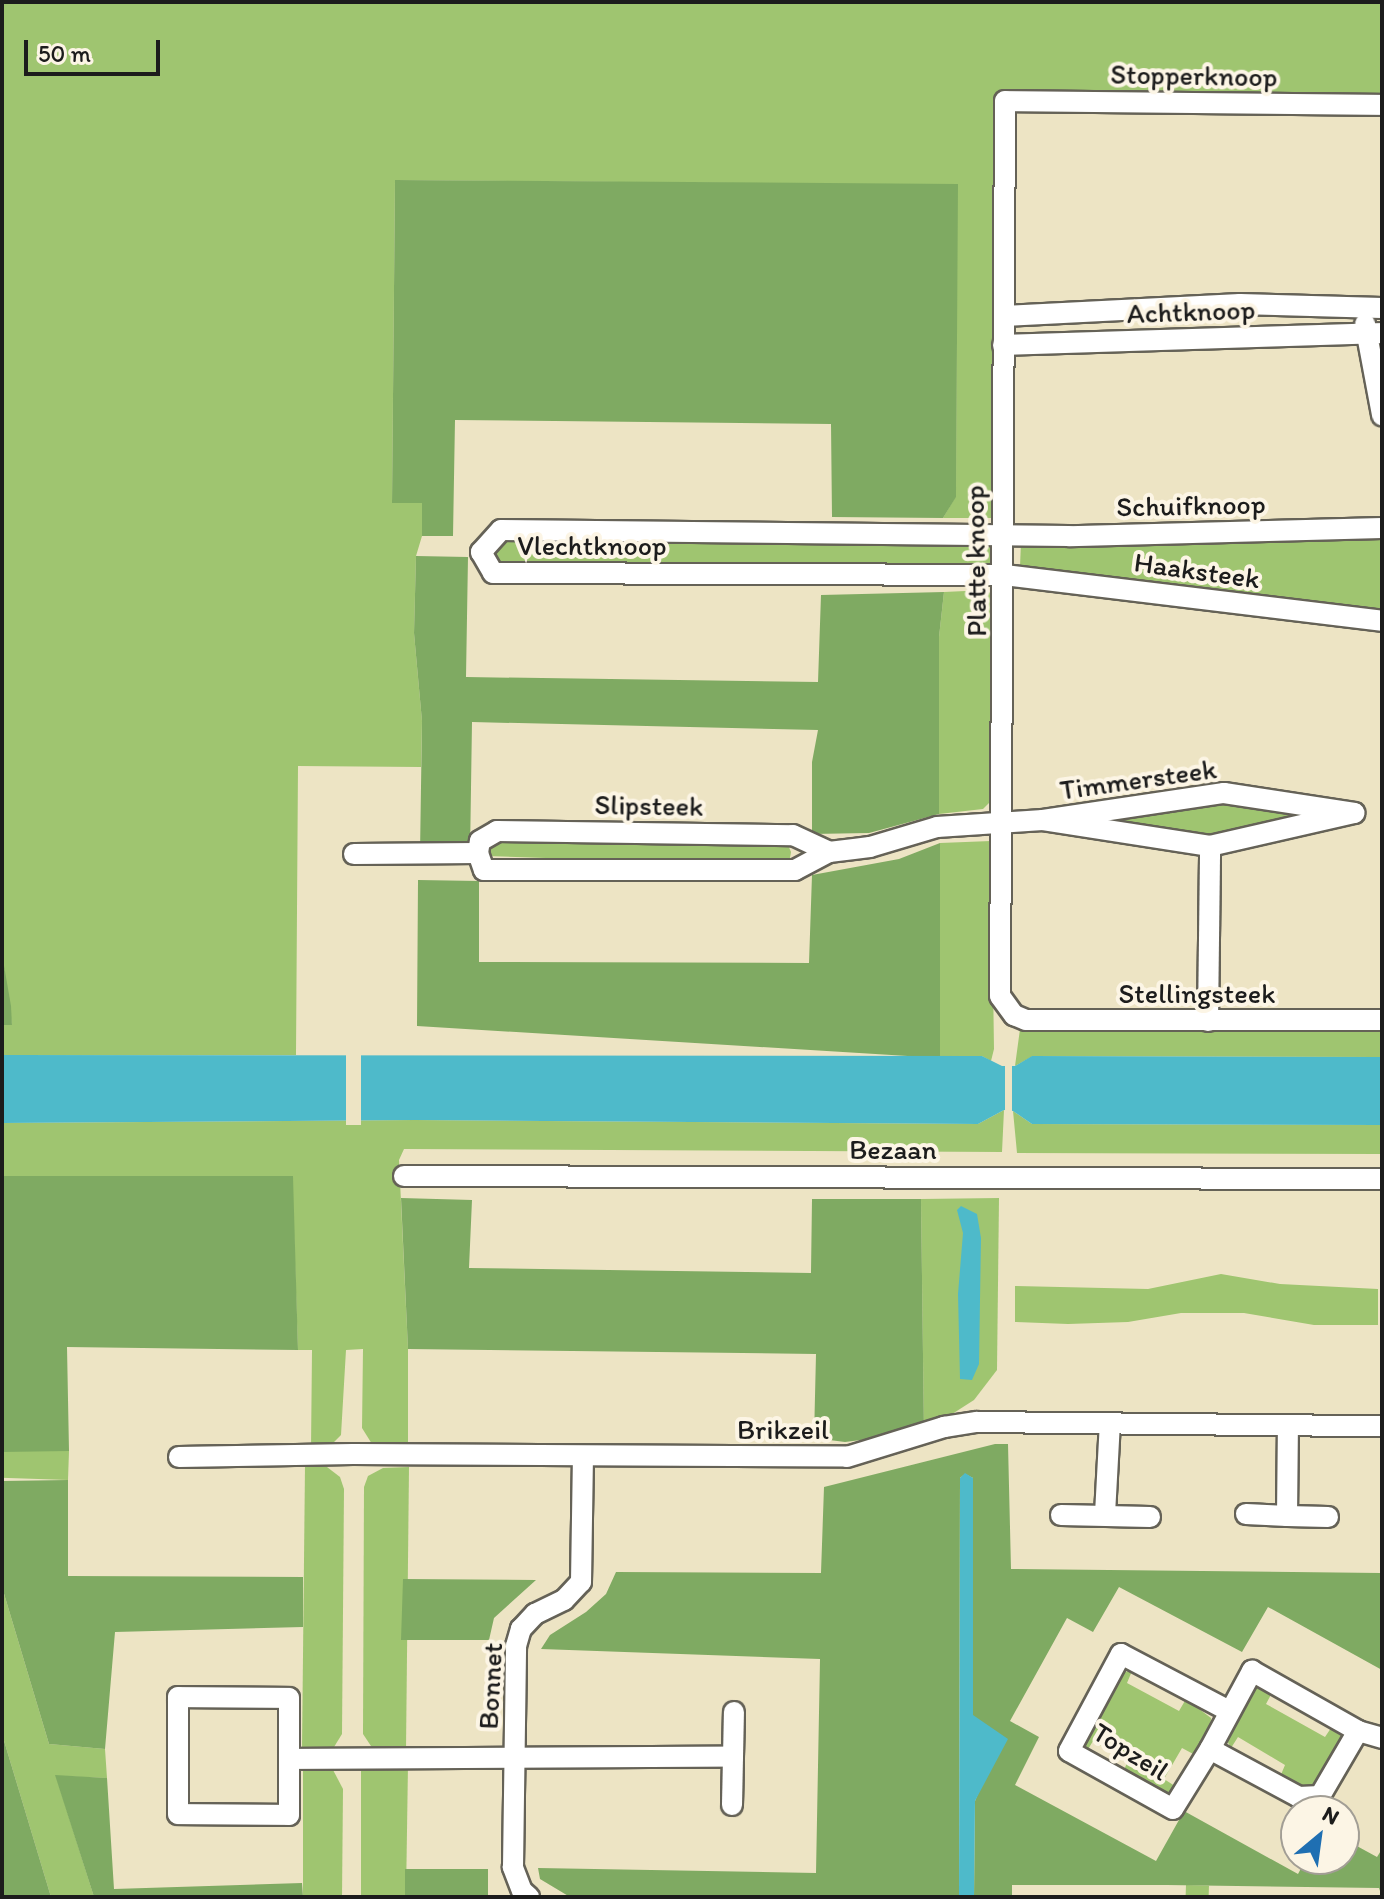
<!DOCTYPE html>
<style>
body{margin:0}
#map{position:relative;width:1384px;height:1899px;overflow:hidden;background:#ede4c4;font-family:Itim,sans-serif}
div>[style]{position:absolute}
.green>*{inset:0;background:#9fc570;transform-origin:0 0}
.forest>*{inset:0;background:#7faa62;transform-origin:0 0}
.water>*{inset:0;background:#4ebaca}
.pier>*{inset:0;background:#ede4c4;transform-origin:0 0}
.roads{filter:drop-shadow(2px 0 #656257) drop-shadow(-2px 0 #656257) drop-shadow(0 2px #656257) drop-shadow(0 -2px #656257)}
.street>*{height:20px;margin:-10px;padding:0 10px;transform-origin:10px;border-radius:10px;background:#fff}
span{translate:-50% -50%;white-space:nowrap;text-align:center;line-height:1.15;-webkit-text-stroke:8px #fcf5e5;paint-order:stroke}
.street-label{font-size:28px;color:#1c1c1c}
.frame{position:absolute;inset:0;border:4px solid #1c1c1c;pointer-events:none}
.north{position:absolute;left:1280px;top:1795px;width:80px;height:80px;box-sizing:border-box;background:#fcf5e5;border:2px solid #a29e95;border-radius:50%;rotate:29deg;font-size:22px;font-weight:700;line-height:32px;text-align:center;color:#1c1c1c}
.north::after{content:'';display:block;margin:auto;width:28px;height:36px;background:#1f6fb2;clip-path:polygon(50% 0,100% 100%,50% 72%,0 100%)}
.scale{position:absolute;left:24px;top:40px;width:136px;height:36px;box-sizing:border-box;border:4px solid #1c1c1c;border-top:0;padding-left:10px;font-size:24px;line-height:28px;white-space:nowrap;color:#1c1c1c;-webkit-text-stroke:6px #fcf5e5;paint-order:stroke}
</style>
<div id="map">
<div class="green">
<div style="clip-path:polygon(2px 2px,1382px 2px,1382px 98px,999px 98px,997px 518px,943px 518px,956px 496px,957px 185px,395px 180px,392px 503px,422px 503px,422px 536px,416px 556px,414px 633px,422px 721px,421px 767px,298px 766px,296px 1055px,2px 1055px,2px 1025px,12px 1025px,2px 954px)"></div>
<div style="clip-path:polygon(1382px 534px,1382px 612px,1020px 567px,1021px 542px)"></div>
<div style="clip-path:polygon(504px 539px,985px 541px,995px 547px,994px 563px,988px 567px,502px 566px,495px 554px,496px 544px)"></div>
<div style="clip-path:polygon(987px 590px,992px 595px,992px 800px,983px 809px,939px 814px,939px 637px,944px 592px)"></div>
<div style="clip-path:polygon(1223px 801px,1328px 815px,1204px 841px,1077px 820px)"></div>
<div style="clip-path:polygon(500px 840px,788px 845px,791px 852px,790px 858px,756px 865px,487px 856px,489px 847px)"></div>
<div style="clip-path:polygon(991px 841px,994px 1049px,991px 1061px,982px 1056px,940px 1058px,940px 843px)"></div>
<div style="clip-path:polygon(1382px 1028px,1382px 1057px,1033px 1056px,1015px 1066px,1020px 1029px)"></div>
<div style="clip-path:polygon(1004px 1110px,1002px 1152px,404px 1149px,399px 1160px,408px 1349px,408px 1448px,372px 1444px,362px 1428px,363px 1349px,346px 1350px,341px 1435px,332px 1444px,311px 1448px,312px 1350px,298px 1350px,292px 1177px,2px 1176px,2px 1123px,415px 1120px,978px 1124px)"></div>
<div style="clip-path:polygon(1013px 1111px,1032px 1124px,1382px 1125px,1382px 1154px,1017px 1153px)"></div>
<div style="clip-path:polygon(999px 1198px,997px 1370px,974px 1400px,924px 1432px,921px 1199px)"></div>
<div style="clip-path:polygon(1221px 1274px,1280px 1284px,1378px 1289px,1378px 1325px,1314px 1325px,1244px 1313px,1181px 1313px,1128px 1322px,1068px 1324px,1015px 1322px,1015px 1286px,1148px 1289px)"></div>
<div style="left:69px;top:1451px;width:29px;height:67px;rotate:92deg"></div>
<div style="clip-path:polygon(305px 1466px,327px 1467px,340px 1477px,344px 1489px,342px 1734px,334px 1747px,322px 1750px,302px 1750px)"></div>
<div style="clip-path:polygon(409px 1467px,406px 1749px,373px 1749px,363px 1734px,364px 1487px,368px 1476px,383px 1468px)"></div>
<div style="clip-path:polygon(2px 1587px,49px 1744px,105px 1749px,107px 1778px,56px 1776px,94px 1897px,51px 1897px,2px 1734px)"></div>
<div style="clip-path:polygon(1132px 1671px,1127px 1683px,1179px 1711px,1186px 1699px,1211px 1718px,1210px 1732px,1197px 1756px,1182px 1748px,1164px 1779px,1178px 1788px,1175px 1793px,1166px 1795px,1123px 1772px,1128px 1761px,1093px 1741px,1087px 1751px,1084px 1747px,1084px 1740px,1119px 1678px,1124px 1672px)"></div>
<div style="clip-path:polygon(1257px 1684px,1273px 1691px,1266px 1704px,1325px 1737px,1333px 1725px,1344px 1733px,1317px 1786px,1302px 1789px,1280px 1777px,1285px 1765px,1238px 1737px,1231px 1748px,1226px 1739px,1251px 1689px)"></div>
<div style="clip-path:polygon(408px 1764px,406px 1897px,361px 1897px,361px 1771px,369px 1766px)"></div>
<div style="clip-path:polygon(303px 1766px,332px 1768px,343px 1789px,342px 1897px,303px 1897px)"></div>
<div style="left:1186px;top:1885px;width:23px;height:12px;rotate:2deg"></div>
</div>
<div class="forest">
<div style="clip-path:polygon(395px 180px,958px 184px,956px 497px,943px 518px,832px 517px,831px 424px,455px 420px,453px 536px,422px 536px,422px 503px,392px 503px)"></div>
<div style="clip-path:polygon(416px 556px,468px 557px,466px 677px,818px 682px,821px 595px,944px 592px,939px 637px,939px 814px,869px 833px,812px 834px,812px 762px,818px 730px,472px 722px,470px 854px,420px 853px,422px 721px,414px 633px)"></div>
<div style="clip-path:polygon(940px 843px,940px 1058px,417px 1026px,418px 880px,479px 881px,479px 962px,809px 963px,812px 875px,899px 859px)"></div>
<div style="clip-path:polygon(2px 954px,11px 1006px,12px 1025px,2px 1025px)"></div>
<div style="clip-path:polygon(2px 1176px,293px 1176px,298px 1350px,67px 1347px,69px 1451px,2px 1452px)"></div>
<div style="clip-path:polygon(401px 1198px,472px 1200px,469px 1268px,811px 1273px,812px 1199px,921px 1199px,924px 1432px,845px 1442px,814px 1438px,816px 1354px,408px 1349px)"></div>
<div style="clip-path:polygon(995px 1444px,1008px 1444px,1011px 1569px,1380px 1573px,1382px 1447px,1382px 1670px,1268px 1607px,1242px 1652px,1119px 1587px,1093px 1632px,1067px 1618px,1010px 1721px,1039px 1737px,1015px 1785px,1156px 1861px,1184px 1811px,1298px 1874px,1306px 1859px,1344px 1859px,1344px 1839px,1377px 1857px,1382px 1849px,1382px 1897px,1379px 1888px,1167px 1885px,1012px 1885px,1012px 1897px,974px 1897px,975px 1801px,980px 1789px,973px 1716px,973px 1478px,965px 1474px,960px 1478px,959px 1897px,570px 1897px,540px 1879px,538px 1868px,816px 1873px,820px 1659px,541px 1649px,550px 1635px,586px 1612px,606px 1594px,616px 1572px,821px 1573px,824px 1487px)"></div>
<div style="clip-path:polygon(68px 1480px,68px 1576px,303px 1577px,303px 1627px,115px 1632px,105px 1749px,49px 1744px,2px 1587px,2px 1481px)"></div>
<div style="clip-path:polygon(403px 1579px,536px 1580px,494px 1618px,489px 1640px,401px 1640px)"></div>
<div style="clip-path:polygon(2px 1734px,51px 1897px,2px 1897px)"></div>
<div style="clip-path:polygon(55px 1775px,107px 1778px,114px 1889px,302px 1883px,303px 1897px,94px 1897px)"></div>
<div style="left:405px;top:1869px;width:83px;height:28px"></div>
</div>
<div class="water">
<div style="clip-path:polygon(2px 1055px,982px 1056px,1002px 1066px,1015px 1066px,1032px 1056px,1382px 1057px,1382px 1125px,1032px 1124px,1013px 1111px,1004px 1110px,978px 1124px,415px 1120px,2px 1123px)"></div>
<div style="clip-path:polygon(961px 1206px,977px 1214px,981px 1238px,979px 1364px,972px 1380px,960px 1379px,958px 1294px,963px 1233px,957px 1210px)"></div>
<div style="clip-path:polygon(965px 1473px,973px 1478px,973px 1715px,1008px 1739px,975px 1801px,974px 1897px,959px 1897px,960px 1478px)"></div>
</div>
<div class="pier">
<div style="left:346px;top:1051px;width:15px;height:74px"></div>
<div style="left:1005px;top:1062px;width:7px;height:52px"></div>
</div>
<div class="roads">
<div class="street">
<div style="left:1382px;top:105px;width:377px;rotate:-179.4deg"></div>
<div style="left:1005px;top:101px;width:895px;rotate:90.32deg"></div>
<div style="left:1000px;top:996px;width:24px;rotate:54deg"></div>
<div style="left:1014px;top:1015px;width:13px;rotate:23deg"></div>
<div style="left:1026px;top:1020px;width:356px"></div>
<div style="left:1004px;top:316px;width:236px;rotate:-2.9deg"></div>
<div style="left:1240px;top:304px;width:142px;rotate:1.6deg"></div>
<div style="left:1365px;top:324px;width:93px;rotate:79.4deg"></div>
<div style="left:1003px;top:345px;width:379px;rotate:-1.8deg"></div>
<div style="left:1382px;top:528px;width:313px;rotate:178.5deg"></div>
<div style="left:1069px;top:536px;width:568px;rotate:-179.39deg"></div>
<div style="left:501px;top:530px;width:30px;rotate:132deg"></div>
<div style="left:481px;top:552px;width:24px;rotate:60deg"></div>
<div style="left:493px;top:573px;width:511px;rotate:0.22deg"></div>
<div style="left:1004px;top:575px;width:381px;rotate:6.9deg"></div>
<div style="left:1224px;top:793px;width:132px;rotate:8.7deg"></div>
<div style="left:1354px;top:813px;width:148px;rotate:167.1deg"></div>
<div style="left:1210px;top:846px;width:169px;rotate:-171.2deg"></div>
<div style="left:1043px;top:820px;width:183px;rotate:-8.5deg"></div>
<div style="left:478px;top:853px;width:12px;rotate:-81deg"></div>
<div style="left:480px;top:841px;width:20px;rotate:-30deg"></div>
<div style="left:497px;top:831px;width:296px;rotate:0.8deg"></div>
<div style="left:793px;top:835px;width:40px;rotate:25deg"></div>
<div style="left:354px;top:854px;width:124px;rotate:-0.5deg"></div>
<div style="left:478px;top:853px;width:18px;rotate:71deg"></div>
<div style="left:484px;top:870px;width:311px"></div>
<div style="left:795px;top:870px;width:38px;rotate:-28deg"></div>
<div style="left:829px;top:852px;width:41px;rotate:-7deg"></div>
<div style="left:870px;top:847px;width:70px;rotate:-16.6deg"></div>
<div style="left:937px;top:827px;width:106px;rotate:-3.8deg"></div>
<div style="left:1208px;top:1021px;width:175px;rotate:-89.3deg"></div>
<div style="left:404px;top:1176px;width:978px;rotate:0.18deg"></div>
<div style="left:179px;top:1457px;width:174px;rotate:-1deg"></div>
<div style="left:353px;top:1454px;width:494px;rotate:0.3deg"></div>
<div style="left:847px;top:1457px;width:102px;rotate:-17.2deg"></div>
<div style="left:944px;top:1427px;width:33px;rotate:-9deg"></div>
<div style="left:977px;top:1422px;width:405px;rotate:0.6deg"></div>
<div style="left:1105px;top:1514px;width:91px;rotate:-86.9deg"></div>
<div style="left:1246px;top:1514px;width:41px;rotate:2.8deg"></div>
<div style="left:1287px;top:1516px;width:91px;rotate:-89.4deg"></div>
<div style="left:1061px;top:1515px;width:89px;rotate:1.3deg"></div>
<div style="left:1287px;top:1516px;width:41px;rotate:1.4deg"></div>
<div style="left:178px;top:1697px;width:111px;rotate:0.5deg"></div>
<div style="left:289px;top:1698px;width:117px;rotate:90deg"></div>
<div style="left:289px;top:1815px;width:111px;rotate:-179.5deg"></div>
<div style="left:178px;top:1814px;width:117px;rotate:-90deg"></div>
<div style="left:1358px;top:1731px;width:75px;rotate:120.3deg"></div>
<div style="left:1320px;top:1796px;width:21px;rotate:177deg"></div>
<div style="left:1299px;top:1797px;width:101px;rotate:-151.7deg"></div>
<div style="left:1210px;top:1749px;width:89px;rotate:-61.7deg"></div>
<div style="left:1252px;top:1671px;width:122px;rotate:29.5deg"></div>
<div style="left:1358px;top:1731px;width:25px;rotate:16deg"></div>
<div style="left:1210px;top:1749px;width:70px;rotate:121.7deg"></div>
<div style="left:1173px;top:1809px;width:119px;rotate:-150.9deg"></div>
<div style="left:1069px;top:1751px;width:110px;rotate:-61.8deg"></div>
<div style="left:1121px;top:1654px;width:122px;rotate:27.8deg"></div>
<div style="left:289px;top:1759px;width:444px;rotate:-0.3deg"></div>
<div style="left:732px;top:1805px;width:93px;rotate:-88.8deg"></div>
<div style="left:529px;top:1897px;width:9px;rotate:-139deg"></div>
<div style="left:522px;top:1891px;width:26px;rotate:-111deg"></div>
<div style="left:513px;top:1867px;width:221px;rotate:-89.2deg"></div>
<div style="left:516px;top:1646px;width:18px;rotate:-74deg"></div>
<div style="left:521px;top:1629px;width:21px;rotate:-47deg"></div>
<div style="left:535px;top:1614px;width:32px;rotate:-26deg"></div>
<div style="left:564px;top:1600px;width:25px;rotate:-47deg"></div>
<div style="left:581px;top:1582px;width:126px;rotate:-89.1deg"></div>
</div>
</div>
<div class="street-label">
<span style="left:1194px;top:75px;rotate:1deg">Stopperknoop</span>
<span style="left:1191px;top:311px;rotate:-2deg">Achtknoop</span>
<span style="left:1191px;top:505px;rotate:-1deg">Schuifknoop</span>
<span style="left:592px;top:545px">Vlechtknoop</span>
<span style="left:975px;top:561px;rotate:-91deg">Platte knoop</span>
<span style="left:1197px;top:570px;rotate:8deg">Haaksteek</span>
<span style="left:1138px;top:779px;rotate:-8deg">Timmersteek</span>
<span style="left:649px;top:805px;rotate:1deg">Slipsteek</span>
<span style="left:1197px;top:993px">Stellingsteek</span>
<span style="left:893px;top:1149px">Bezaan</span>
<span style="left:783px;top:1429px">Brikzeil</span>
<span style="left:490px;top:1686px;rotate:-87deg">Bonnet</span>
<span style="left:1131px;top:1751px;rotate:32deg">Topzeil</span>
</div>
<div class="frame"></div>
<div class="north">N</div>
<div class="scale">50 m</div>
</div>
